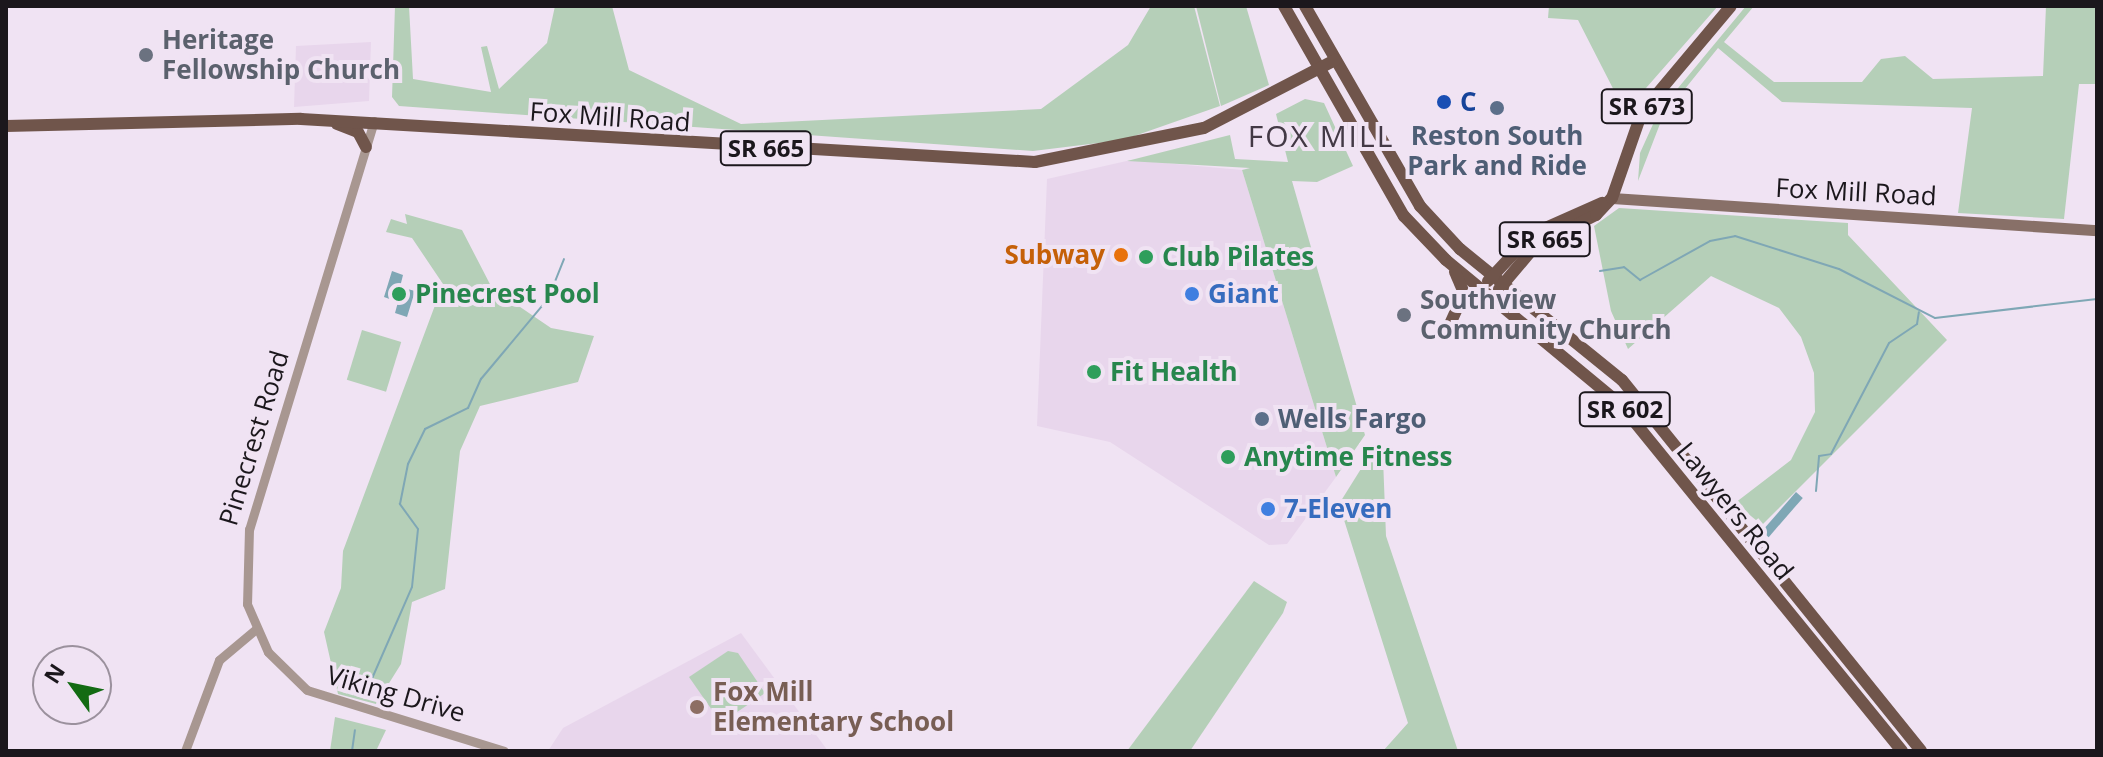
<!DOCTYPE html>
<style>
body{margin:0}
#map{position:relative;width:2103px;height:757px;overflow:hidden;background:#f0e3f3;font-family:"Open Sans",sans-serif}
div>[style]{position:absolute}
.built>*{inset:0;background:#e8d6ec}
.green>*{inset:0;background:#b5cfb8;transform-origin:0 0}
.water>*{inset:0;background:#7fa7b5;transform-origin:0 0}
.stream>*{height:2px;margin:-1px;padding:0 1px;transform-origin:1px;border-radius:1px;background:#7fa7b5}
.tertiary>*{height:9px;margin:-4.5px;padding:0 4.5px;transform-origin:4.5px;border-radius:4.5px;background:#a89791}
.secondary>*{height:11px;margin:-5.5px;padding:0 5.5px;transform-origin:5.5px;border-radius:5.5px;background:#887068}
.primary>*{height:12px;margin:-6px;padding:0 6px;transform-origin:6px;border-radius:6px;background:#70554b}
.dots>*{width:22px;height:22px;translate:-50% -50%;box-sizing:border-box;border:4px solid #f0e3f3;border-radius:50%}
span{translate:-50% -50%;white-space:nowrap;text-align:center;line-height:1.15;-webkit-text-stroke:8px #f0e3f3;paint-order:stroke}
.shield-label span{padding:2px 6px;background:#f0e3f3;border:2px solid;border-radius:6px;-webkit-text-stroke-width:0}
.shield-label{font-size:24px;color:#1b171c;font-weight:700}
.worship-label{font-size:26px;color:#5b616d;font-weight:700}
.left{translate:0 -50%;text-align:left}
.transit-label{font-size:26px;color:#164399;font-weight:700}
.street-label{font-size:26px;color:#1b171c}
.service-label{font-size:26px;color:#4e5e75;font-weight:700}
.food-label{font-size:26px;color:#c56008;font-weight:700}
.right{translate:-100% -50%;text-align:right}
.leisure-label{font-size:26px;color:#27864d;font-weight:700}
.shop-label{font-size:26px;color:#366cbe;font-weight:700}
.education-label{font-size:26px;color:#785e54;font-weight:700}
.quarter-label{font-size:30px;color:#433945;letter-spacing:2px}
.frame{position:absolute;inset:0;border:8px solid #1b171c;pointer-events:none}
.north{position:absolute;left:32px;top:645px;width:80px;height:80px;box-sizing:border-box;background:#f0e3f3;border:2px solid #9b919d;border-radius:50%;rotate:303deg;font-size:22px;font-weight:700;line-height:32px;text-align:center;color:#1b171c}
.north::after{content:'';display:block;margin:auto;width:28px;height:36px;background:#136b13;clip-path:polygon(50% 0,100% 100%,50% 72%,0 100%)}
</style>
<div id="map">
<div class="built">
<div style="clip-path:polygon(371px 42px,369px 101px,294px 107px,296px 46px)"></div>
<div style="clip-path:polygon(1131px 160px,1242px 170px,1336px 477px,1287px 544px,1269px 545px,1110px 442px,1037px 426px,1047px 179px)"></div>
<div style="clip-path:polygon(741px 633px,828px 751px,548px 751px,563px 728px)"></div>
</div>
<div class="green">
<div style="clip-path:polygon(395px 6px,409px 6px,413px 79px,491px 92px,481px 47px,487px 46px,499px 89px,547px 43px,555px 6px,612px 6px,629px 70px,741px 124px,1041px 109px,1128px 45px,1151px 6px,1194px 6px,1220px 106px,1123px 140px,1033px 151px,399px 106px,392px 97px)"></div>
<div style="clip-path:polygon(1196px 6px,1246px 6px,1269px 85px,1221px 106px)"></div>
<div style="clip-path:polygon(1549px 6px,1718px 6px,1625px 112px,1578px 20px,1548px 18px)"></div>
<div style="clip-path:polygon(1746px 6px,1754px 6px,1724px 42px,1774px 82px,1862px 82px,1881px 59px,1905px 56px,1933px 79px,2043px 76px,2046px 6px,2097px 6px,2097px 84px,2079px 84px,2064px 219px,1958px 213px,1972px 108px,1782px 102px,1718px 48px,1663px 116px,1638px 181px,1640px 153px,1659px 111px)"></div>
<div style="clip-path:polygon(1305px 99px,1324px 103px,1353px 166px,1317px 182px,1292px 181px,1365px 435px,1336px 477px,1242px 170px,1250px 168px,1127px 161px,1230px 135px,1235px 159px,1288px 162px,1276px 114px)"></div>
<div style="clip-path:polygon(1619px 208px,1848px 223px,1848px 235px,1947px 340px,1762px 525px,1735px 503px,1791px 460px,1815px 412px,1814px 373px,1801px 337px,1779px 308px,1711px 276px,1628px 349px,1611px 311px,1594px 226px)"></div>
<div style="clip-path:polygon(405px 214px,462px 230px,492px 288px,551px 328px,594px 336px,578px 382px,480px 406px,460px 451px,445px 589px,412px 602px,401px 664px,376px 704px,338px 694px,324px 632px,341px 588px,343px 551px,443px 284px,412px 238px,386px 232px,391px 219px,407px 224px)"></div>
<div style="left:362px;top:330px;width:41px;height:52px;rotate:17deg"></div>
<div style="clip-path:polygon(1374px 448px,1383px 458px,1386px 536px,1458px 751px,1383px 751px,1408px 723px,1339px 504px)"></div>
<div style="clip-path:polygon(1254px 581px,1287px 602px,1283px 613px,1190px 751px,1127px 751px)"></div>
<div style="clip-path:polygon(728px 651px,738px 653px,765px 693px,721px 723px,689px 677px)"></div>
<div style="clip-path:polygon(335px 717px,386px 730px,376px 751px,330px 751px)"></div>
</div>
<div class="water">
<div style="clip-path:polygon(392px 271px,403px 275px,400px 287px,415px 291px,407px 317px,395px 313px,398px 302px,384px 297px)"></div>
<div style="left:1796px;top:492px;width:9px;height:52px;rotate:41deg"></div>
</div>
<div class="stream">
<div style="left:1600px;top:271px;width:24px;rotate:-9deg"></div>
<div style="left:1624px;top:267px;width:21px;rotate:39deg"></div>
<div style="left:1640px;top:280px;width:80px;rotate:-29.1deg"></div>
<div style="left:1710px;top:241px;width:25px;rotate:-11deg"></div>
<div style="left:1735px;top:236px;width:109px;rotate:17.6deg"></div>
<div style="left:1839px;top:269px;width:108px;rotate:27deg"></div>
<div style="left:1935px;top:318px;width:163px;rotate:-6.7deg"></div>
<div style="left:1816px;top:491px;width:35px;rotate:-85deg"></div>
<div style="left:1819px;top:456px;width:12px;rotate:-9deg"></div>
<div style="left:1831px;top:454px;width:125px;rotate:-62.4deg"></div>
<div style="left:1889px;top:343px;width:34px;rotate:-34deg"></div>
<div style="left:1917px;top:324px;width:12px;rotate:-81deg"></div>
<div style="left:367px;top:690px;width:112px;rotate:-66.4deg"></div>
<div style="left:412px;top:587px;width:58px;rotate:-84.1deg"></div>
<div style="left:418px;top:529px;width:31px;rotate:-126deg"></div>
<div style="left:400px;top:504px;width:41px;rotate:-78.7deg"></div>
<div style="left:408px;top:464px;width:39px;rotate:-64deg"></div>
<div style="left:425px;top:429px;width:48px;rotate:-26deg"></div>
<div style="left:468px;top:408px;width:32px;rotate:-66deg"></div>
<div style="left:481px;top:379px;width:104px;rotate:-50.1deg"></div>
<div style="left:548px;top:299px;width:43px;rotate:-68.2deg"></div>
<div style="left:352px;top:751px;width:21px;rotate:-82deg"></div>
</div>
<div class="tertiary">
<div style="left:374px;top:121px;width:427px;rotate:107deg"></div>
<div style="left:249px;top:529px;width:75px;rotate:91.5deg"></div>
<div style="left:247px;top:604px;width:52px;rotate:66.4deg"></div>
<div style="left:268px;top:652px;width:54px;rotate:44.3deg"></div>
<div style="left:307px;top:690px;width:206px;rotate:17.2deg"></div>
<div style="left:185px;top:751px;width:97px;rotate:-69.5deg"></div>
<div style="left:219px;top:660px;width:48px;rotate:-40deg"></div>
</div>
<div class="secondary">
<div style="left:1612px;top:198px;width:486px;rotate:3.8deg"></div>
</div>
<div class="primary">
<div style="left:1284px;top:6px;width:242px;rotate:60.3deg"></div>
<div style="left:1404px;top:216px;width:61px;rotate:46.3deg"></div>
<div style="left:1446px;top:260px;width:226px;rotate:39.6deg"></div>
<div style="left:1620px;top:404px;width:447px;rotate:50.9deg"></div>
<div style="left:1305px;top:6px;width:231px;rotate:60.1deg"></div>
<div style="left:1420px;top:206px;width:59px;rotate:47.1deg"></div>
<div style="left:1460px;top:249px;width:208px;rotate:39deg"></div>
<div style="left:1622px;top:380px;width:476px;rotate:51.1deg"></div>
<div style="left:337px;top:124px;width:22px;rotate:21deg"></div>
<div style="left:358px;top:132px;width:17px;rotate:62deg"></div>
<div style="left:6px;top:126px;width:295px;rotate:-1.4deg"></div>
<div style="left:301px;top:119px;width:735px;rotate:3.35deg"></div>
<div style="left:1035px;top:162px;width:172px;rotate:-11.4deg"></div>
<div style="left:1204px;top:128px;width:148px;rotate:-27.4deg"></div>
<div style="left:1488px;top:281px;width:64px;rotate:-46.9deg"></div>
<div style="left:1532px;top:234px;width:77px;rotate:-23.9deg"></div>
<div style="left:1499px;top:289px;width:57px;rotate:-49.9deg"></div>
<div style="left:1536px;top:245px;width:67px;rotate:-26.6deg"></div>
<div style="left:1596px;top:215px;width:23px;rotate:-47deg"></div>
<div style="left:1612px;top:198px;width:91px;rotate:-70.8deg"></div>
<div style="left:1642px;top:112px;width:138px;rotate:-50deg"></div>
<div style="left:1446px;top:333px;width:44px;rotate:-65.8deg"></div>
<div style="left:1464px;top:293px;width:23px;rotate:-113deg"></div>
</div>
<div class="dots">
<div style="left:146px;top:55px;background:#6b7280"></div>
<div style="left:1444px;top:102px;background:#1a4fb4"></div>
<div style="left:1497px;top:108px;background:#5c6f8a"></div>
<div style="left:1121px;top:255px;background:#e8710a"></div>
<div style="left:1146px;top:257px;background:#2e9e5b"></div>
<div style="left:399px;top:294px;background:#2e9e5b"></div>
<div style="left:1192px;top:294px;background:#3f7fe0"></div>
<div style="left:1404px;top:315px;background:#6b7280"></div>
<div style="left:1094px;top:372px;background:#2e9e5b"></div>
<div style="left:1262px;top:419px;background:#5c6f8a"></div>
<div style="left:1228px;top:457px;background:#2e9e5b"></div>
<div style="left:1268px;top:509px;background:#3f7fe0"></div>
<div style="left:697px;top:707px;background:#8d6e63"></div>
</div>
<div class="shield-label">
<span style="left:1647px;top:106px">SR 673</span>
<span style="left:766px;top:148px">SR 665</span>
<span style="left:1545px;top:239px">SR 665</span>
<span style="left:1625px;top:409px">SR 602</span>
</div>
<div class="worship-label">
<span class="left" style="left:162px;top:55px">Heritage<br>Fellowship Church</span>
<span class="left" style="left:1420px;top:315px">Southview<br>Community Church</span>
</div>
<div class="transit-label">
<span class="left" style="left:1460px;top:102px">C</span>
</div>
<div class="street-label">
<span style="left:610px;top:117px;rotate:4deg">Fox Mill Road</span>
<span style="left:1856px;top:192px;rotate:3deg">Fox Mill Road</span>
<span style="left:254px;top:438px;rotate:-73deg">Pinecrest Road</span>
<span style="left:1735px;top:511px;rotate:51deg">Lawyers Road</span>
<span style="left:396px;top:694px;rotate:16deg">Viking Drive</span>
</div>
<div class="service-label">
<span style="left:1497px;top:151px">Reston South<br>Park and Ride</span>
<span class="left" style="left:1278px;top:419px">Wells Fargo</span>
</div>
<div class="food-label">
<span class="right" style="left:1105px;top:255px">Subway</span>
</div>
<div class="leisure-label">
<span class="left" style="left:1162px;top:257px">Club Pilates</span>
<span class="left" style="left:415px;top:294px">Pinecrest Pool</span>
<span class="left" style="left:1110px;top:372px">Fit Health</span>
<span class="left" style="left:1244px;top:457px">Anytime Fitness</span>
</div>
<div class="shop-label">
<span class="left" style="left:1208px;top:294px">Giant</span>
<span class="left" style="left:1284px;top:509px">7-Eleven</span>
</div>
<div class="education-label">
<span class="left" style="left:713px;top:707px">Fox Mill<br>Elementary School</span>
</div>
<div class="quarter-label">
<span style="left:1321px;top:136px">FOX MILL</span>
</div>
<div class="frame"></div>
<div class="north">N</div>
</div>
